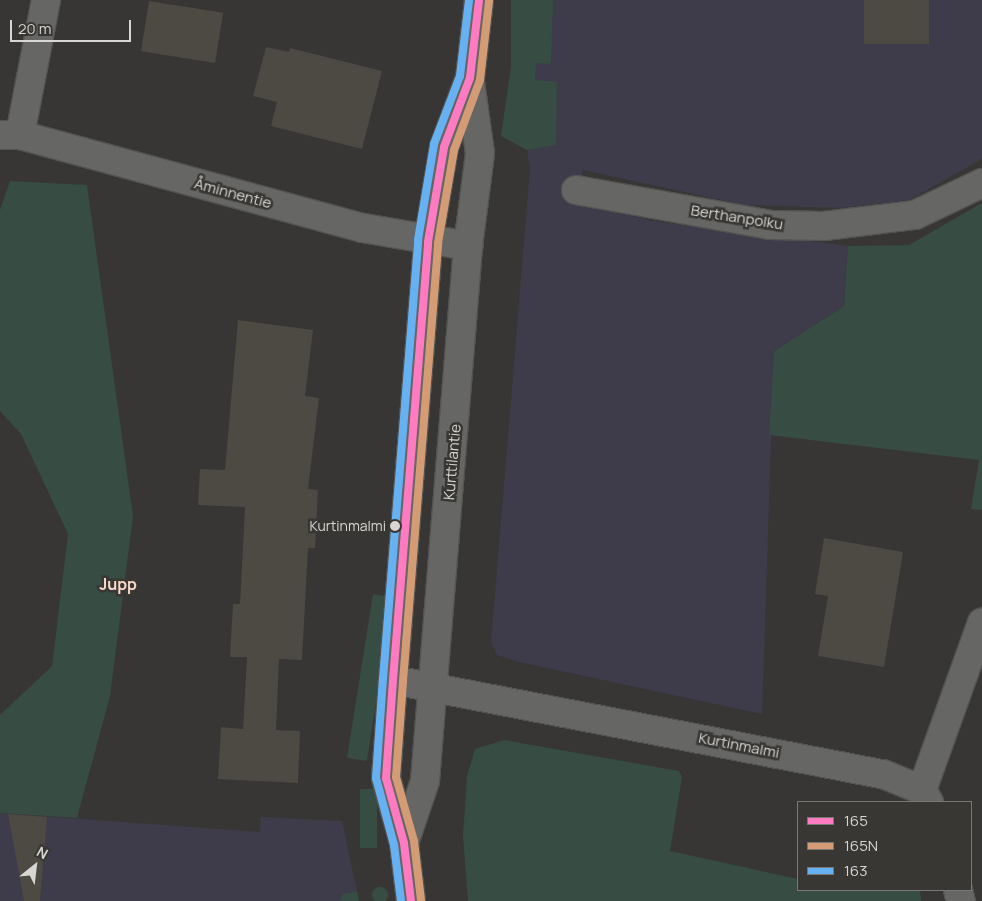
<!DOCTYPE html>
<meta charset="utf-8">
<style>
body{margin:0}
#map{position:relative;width:982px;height:901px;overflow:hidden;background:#373634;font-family:Manrope,sans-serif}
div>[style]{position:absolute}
.education>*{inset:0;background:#3e3b4a}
.green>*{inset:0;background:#374c42;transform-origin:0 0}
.round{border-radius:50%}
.building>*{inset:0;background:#4d4943;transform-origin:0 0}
.roads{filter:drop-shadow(1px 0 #535351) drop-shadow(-1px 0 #535351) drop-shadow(0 1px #535351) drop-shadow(0 -1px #535351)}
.minor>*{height:28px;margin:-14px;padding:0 14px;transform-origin:14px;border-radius:14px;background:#666665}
.bus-1>*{height:8px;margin:-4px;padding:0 4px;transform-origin:4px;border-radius:4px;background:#fe7ac1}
.bus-2>*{height:8px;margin:-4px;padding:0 4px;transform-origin:4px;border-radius:4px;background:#d39c74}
.bus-3>*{height:8px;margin:-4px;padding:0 4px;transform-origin:4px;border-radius:4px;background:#66b1f2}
.dots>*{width:14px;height:14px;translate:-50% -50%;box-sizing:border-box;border:2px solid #383733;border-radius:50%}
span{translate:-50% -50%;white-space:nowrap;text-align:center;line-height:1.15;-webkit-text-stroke:5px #383733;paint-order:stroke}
.bus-label{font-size:14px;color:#d7d6d3}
.right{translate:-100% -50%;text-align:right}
.street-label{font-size:15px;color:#d7d6d3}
.neighbourhood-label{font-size:16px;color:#f8d9ca;font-weight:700}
.legend{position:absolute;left:797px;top:801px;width:175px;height:90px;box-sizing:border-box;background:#383733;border:1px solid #787773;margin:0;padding:6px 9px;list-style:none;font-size:15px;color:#d7d6d3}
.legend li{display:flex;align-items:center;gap:10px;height:25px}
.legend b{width:25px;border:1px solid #787773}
.north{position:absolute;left:10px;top:841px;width:50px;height:50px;-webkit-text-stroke:4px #383733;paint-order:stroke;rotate:29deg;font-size:14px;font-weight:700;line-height:20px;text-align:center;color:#d7d6d3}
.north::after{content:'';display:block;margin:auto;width:18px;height:22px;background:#d7d6d3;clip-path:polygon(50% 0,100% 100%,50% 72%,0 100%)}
.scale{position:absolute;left:10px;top:20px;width:121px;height:22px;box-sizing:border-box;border:2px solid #d7d6d3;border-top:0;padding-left:6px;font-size:15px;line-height:18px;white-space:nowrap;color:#d7d6d3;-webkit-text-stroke:4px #383733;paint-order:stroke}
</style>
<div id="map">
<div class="education">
<div style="clip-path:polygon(511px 0,982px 0,982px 159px,909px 200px,842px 208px,744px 205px,583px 170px,579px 202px,653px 221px,848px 246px,844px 306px,774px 351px,762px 714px,519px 662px,497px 655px,491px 643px,530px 169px,527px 150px,501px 136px,511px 67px)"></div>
<div style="clip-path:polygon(0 813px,260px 832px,261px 817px,342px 821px,359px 901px,0 901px)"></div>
</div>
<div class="green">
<div style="clip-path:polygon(511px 0,553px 0,551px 64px,536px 63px,535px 80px,557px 82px,556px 145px,527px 150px,501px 136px,511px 67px)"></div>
<div style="clip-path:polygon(10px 181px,87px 185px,133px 516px,110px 696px,77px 818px,0 813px,0 715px,52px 666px,68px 534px,21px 434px,0 411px,0 210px)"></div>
<div style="clip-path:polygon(982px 203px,982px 510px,971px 509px,979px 460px,769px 435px,774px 351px,844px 306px,848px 246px,909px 245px)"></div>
<div style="left:373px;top:594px;width:20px;height:166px;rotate:9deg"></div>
<div style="clip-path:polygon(504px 740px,679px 771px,682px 777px,670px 851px,798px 879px,798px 890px,920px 890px,921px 901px,468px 901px,463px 836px,467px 776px,475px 749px)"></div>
<div style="left:377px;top:789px;width:59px;height:17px;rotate:90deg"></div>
<div class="round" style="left:372px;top:887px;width:16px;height:16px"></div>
<div style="clip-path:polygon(357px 891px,359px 901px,340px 901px,343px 894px)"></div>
</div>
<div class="building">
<div style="left:864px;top:0;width:65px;height:44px"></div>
<div style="left:149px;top:1px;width:75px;height:51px;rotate:9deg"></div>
<div style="clip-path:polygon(266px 47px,289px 52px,290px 48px,382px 71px,362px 149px,271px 126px,277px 102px,253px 96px)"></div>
<div style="clip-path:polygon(238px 320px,313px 330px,305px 396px,319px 398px,308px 489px,318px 490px,315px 548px,308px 548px,302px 660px,279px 659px,276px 730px,300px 731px,298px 783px,218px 779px,221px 727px,243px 729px,247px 657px,230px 657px,233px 604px,240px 604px,245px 507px,198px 505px,200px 469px,225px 470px)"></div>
<div style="clip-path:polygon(824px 538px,903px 552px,884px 667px,818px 656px,828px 596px,815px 594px)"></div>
<div style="clip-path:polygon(8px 814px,47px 817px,40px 901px,24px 901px)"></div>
</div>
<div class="roads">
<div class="minor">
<div style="left:0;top:135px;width:20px"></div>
<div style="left:20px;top:135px;width:355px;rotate:15.2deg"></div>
<div style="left:363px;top:228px;width:107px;rotate:9.7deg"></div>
<div style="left:20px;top:135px;width:137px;rotate:-79.1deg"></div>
<div style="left:576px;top:190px;width:197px;rotate:10.2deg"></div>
<div style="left:770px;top:225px;width:54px;rotate:1.1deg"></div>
<div style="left:824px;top:226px;width:92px;rotate:-6.9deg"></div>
<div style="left:915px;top:215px;width:74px;rotate:-25.5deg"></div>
<div style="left:393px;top:680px;width:499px;rotate:10.9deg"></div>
<div style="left:883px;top:774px;width:42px;rotate:22.3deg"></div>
<div style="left:922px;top:790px;width:14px;rotate:60deg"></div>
<div style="left:922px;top:790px;width:178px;rotate:-70.3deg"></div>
<div style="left:404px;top:843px;width:65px;rotate:-71.3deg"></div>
<div style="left:425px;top:781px;width:537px;rotate:-85.4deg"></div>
<div style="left:468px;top:246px;width:94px;rotate:-82.6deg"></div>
<div style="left:480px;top:153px;width:72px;rotate:-98deg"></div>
<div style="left:958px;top:890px;width:11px;rotate:75deg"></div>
<div style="left:411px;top:901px;width:58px;rotate:-96.9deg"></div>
<div style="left:404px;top:843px;width:67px;rotate:-105.5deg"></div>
<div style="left:386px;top:778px;width:98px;rotate:-85.9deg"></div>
<div style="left:393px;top:680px;width:439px;rotate:-85.4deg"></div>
<div style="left:428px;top:242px;width:96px;rotate:-80.4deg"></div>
<div style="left:444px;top:147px;width:74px;rotate:-69.4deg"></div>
<div style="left:470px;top:78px;width:79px;rotate:-83.4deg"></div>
</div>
</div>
<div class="bus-1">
<div style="left:411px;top:901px;width:58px;rotate:-96.9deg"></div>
<div style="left:404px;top:843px;width:67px;rotate:-105.5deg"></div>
<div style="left:386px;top:778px;width:98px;rotate:-85.9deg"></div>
<div style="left:393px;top:680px;width:439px;rotate:-85.4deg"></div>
<div style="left:428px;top:242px;width:96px;rotate:-80.4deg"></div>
<div style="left:444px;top:147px;width:74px;rotate:-69.4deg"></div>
<div style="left:470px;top:78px;width:79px;rotate:-83.4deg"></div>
</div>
<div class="bus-2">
<div style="left:421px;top:900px;width:59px;rotate:-96.8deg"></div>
<div style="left:414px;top:841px;width:66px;rotate:-105.7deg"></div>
<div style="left:396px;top:777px;width:96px;rotate:-85.8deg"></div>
<div style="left:403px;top:681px;width:439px;rotate:-85.4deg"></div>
<div style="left:438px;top:243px;width:94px;rotate:-80.2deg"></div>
<div style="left:454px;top:150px;width:75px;rotate:-69.6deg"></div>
<div style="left:480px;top:80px;width:80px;rotate:-83.5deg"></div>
</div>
<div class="bus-3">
<div style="left:401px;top:901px;width:56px;rotate:-97.1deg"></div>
<div style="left:394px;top:845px;width:69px;rotate:-105deg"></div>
<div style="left:376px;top:778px;width:99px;rotate:-86deg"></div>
<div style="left:383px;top:679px;width:440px;rotate:-85.4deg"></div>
<div style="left:418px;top:240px;width:97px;rotate:-80.5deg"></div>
<div style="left:434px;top:144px;width:73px;rotate:-69.1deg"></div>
<div style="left:460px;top:76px;width:77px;rotate:-83.2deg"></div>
</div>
<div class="dots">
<div style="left:395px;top:526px;background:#d7d6d3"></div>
</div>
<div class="bus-label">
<span class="right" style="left:386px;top:526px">Kurtinmalmi</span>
</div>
<div class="street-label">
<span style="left:233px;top:193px;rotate:15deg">Åminnentie</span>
<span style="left:737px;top:217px;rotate:9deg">Berthanpolku</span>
<span style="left:452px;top:462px;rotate:-85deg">Kurttilantie</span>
<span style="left:739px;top:745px;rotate:11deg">Kurtinmalmi</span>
</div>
<div class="neighbourhood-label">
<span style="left:118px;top:584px">Jupp</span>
</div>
<ul class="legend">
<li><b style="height:6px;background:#fe7ac1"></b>165</li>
<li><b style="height:6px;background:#d39c74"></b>165N</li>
<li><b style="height:6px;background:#66b1f2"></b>163</li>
</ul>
<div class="north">N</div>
<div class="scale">20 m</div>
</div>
